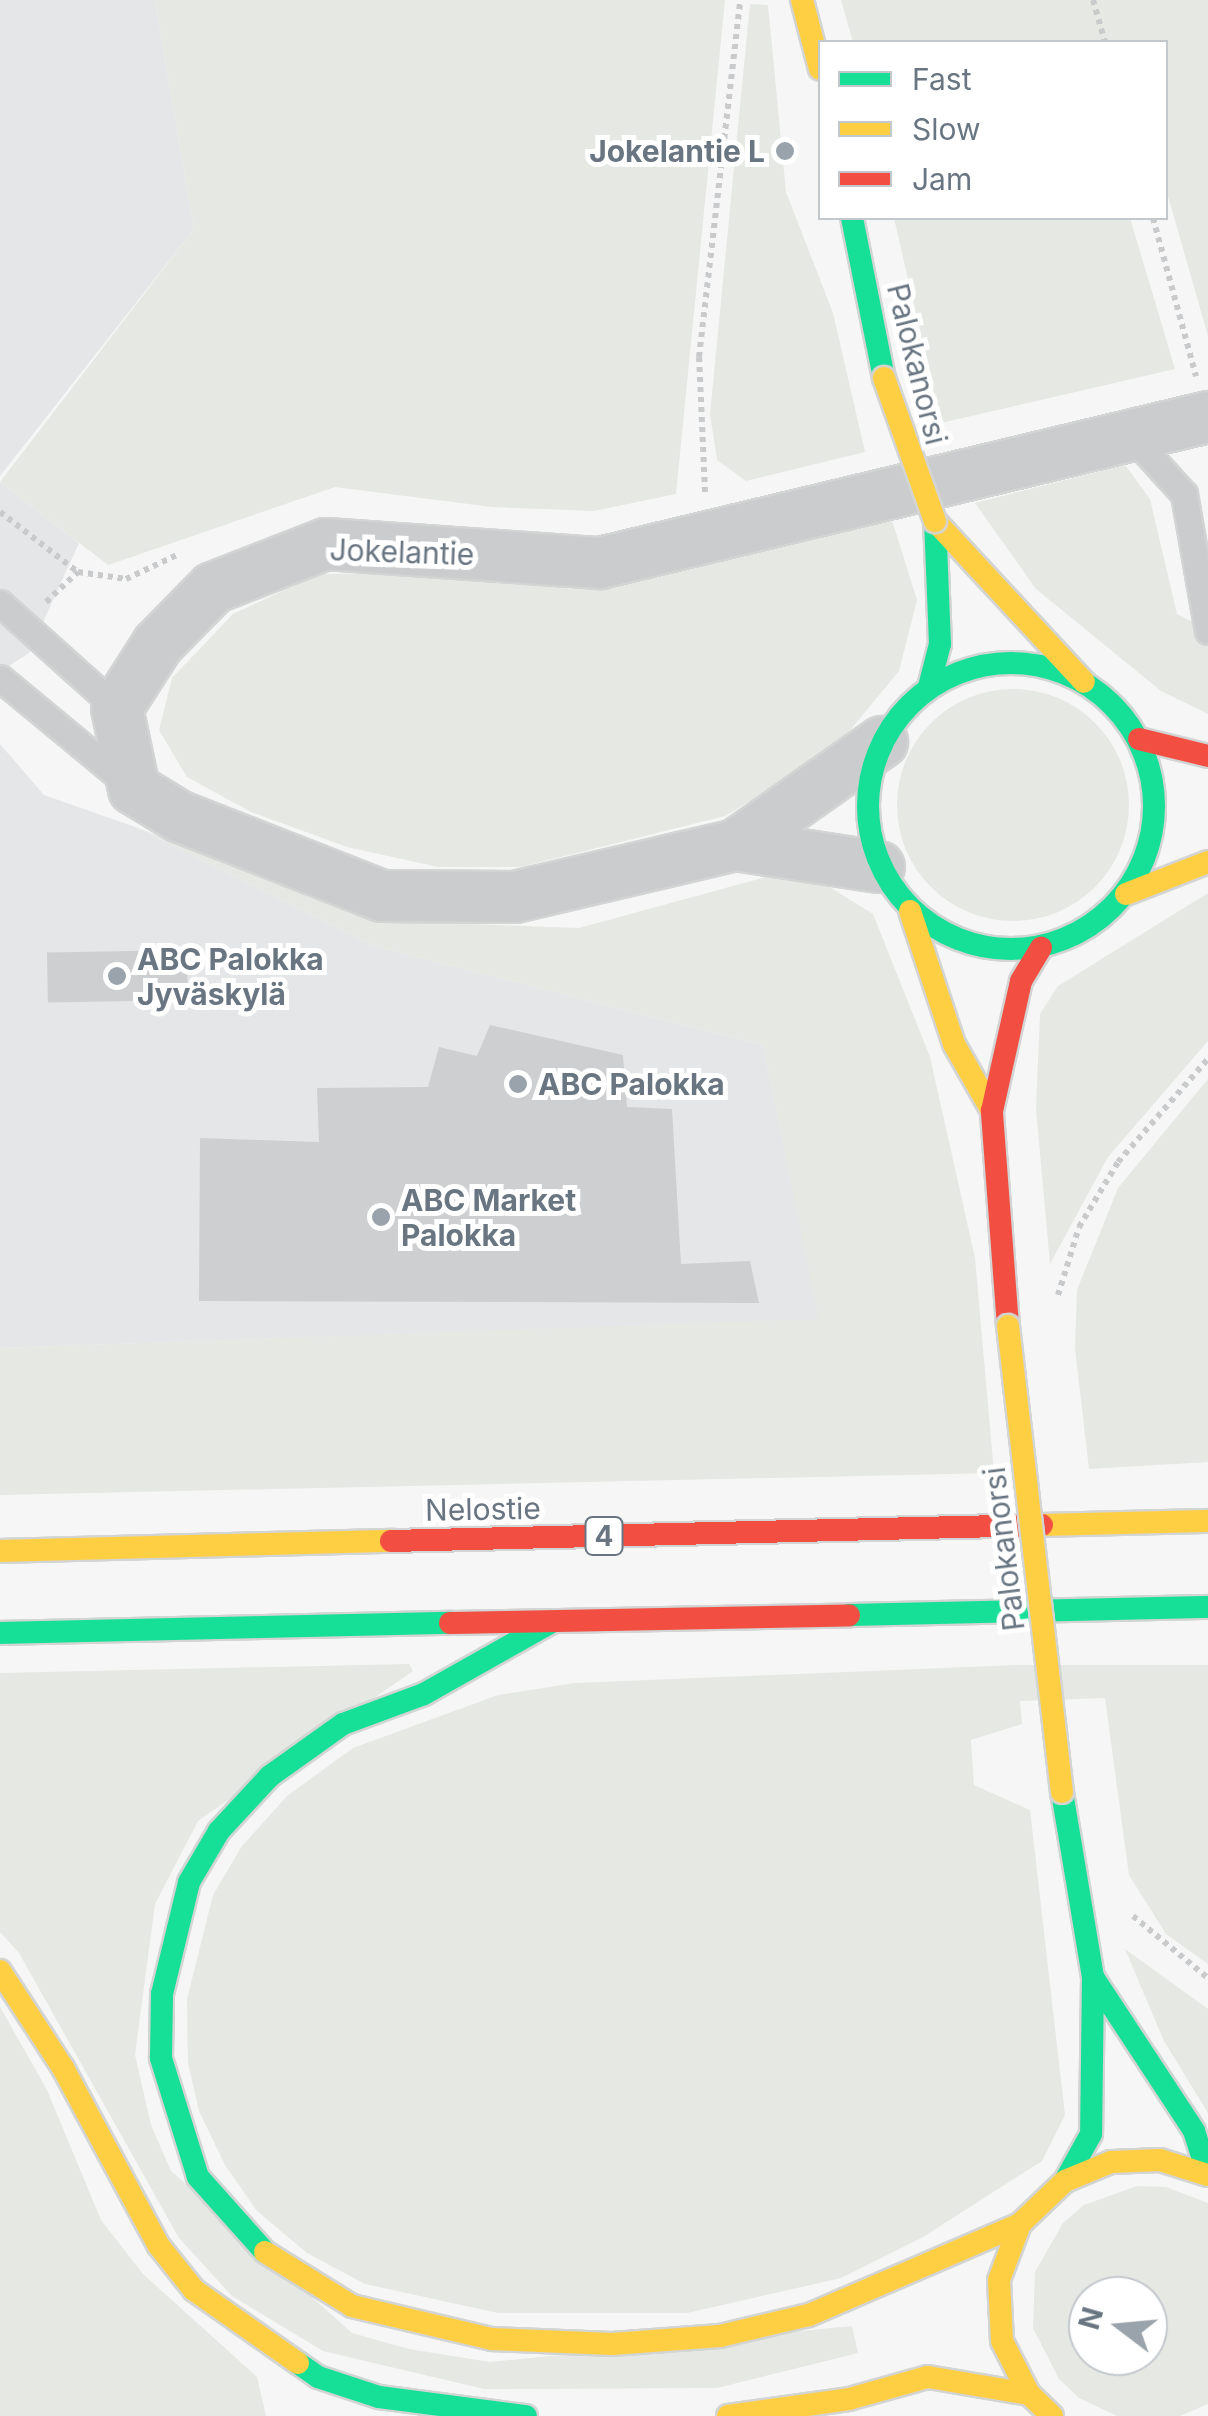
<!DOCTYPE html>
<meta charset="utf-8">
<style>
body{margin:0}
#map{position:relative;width:1208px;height:2416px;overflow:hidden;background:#f6f6f6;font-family:Inter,sans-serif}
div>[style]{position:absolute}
.built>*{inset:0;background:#e5e6e7}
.green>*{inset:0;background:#e5e8e3}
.round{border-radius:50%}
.building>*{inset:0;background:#cecfd0;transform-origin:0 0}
.path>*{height:6px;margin-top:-3px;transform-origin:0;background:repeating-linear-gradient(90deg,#c9cacb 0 5px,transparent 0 10px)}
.roads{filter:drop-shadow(2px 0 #d3d4d4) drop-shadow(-2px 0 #d3d4d4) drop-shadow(0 2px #d3d4d4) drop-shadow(0 -2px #d3d4d4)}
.lane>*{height:25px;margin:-12.5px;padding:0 12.5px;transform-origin:12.5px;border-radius:12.5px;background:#cbcccd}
.street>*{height:50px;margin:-25px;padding:0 25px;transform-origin:25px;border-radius:25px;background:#cbcccd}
.fast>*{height:22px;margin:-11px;padding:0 11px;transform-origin:11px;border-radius:11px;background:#16e098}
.fast>.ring{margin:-11px;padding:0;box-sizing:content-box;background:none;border:22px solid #16e098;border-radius:50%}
.slow>*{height:22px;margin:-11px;padding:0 11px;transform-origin:11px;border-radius:11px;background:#ffcf43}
.jam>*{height:22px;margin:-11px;padding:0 11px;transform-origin:11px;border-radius:11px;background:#f24e42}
.bridges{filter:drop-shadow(2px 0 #d3d4d4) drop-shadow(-2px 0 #d3d4d4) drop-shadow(0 2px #d3d4d4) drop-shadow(0 -2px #d3d4d4)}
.slow-bridge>*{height:22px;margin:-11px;padding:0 11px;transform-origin:11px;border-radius:11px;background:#ffcf43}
.dots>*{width:28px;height:28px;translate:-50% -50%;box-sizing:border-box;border:5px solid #fff;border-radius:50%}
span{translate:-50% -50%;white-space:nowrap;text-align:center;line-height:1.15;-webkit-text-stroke:10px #fff;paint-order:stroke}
.shield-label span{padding:2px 8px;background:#fff;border:2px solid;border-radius:8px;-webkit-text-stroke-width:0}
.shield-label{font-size:28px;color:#697682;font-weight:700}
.poi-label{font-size:30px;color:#697682;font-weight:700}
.right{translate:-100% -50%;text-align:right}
.left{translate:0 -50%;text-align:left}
.street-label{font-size:30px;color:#697682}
.legend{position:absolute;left:818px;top:40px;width:350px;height:180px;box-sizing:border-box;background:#fff;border:2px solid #c3c8cd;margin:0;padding:12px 18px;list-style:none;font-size:30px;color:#697682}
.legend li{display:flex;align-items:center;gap:20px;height:50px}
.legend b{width:50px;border:2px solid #c3c8cd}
.north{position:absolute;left:1068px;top:2276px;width:100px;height:100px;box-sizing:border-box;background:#fff;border:2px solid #c3c8cd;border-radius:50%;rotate:286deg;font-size:28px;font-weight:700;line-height:40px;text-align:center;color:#697682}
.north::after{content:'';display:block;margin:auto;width:35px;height:45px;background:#9aa3ab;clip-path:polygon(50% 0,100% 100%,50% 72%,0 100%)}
</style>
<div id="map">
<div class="built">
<div style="clip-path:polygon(0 0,155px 0,194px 229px,0 476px)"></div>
<div style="clip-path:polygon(0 482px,79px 543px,29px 653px,0 672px)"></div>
<div style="clip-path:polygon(0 744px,44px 795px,138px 828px,374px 946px,763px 1045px,820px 1320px,0 1348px)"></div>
</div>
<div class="green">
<div style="clip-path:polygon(155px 0,725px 0,676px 494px,594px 511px,492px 507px,335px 487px,108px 565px,0 482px,194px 229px)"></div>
<div style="clip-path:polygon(841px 0,1208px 0,1208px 336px,1166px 189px,1166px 42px,853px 42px)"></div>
<div style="clip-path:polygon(750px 4px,768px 5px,786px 192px,833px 313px,865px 452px,746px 481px,717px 460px,710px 414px)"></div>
<div style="clip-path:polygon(894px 218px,1130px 218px,1175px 369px,941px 423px)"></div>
<div style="clip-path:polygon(1125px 465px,1150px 499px,1177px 614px,1208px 630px,1208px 714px,1161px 691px,1036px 589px,975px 503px)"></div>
<div style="clip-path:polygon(891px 517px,917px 600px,899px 671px,833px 751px,725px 816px,521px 867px,438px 867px,347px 847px,251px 812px,187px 777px,159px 730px,172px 678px,233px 614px,320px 574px,450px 572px,574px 589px,693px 567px)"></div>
<div class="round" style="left:897px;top:689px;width:232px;height:232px"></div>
<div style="clip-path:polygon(138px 828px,383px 921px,579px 928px,799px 868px,873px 914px,930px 1057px,975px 1258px,994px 1473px,0 1495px,0 1348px,819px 1319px,763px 1045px,374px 946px)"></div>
<div style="clip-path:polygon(1208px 893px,1208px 1041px,1108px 1157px,1050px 1264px,1036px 1109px,1040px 1014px,1058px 986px)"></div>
<div style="clip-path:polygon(1208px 1079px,1208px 1462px,1089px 1469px,1075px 1348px,1077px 1290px,1118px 1188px)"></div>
<div style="clip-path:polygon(409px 1664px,413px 1671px,198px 1821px,155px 1904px,135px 2055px,151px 2125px,171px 2171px,352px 2333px,409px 2349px,490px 2362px,852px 2326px,858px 2353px,717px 2388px,484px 2389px,323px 2351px,232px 2296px,179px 2238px,19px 1953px,0 1932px,0 1673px)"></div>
<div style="clip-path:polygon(1017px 1665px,1208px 1665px,1208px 1964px,1166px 1934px,1129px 1875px,1105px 1698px,1020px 1701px,1022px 1724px,971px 1740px,974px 1785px,1030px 1810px,1065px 2115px,1042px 2161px,923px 2237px,841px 2278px,687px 2313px,498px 2313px,365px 2284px,307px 2253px,257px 2211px,225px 2165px,199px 2111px,188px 2063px,187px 1999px,213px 1895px,242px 1846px,287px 1796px,353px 1748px,498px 1695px,575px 1683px)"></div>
<div style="clip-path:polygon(1125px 1949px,1208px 2009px,1208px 2113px,1164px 2041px)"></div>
<div style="clip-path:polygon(0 2007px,47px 2090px,101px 2220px,143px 2274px,257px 2377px,266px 2416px,0 2416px)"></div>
<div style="clip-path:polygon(evenodd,1137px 2186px,1166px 2187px,1208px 2203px,1208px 2404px,1180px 2416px,1117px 2416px,1079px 2398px,1059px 2379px,1033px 2328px,1035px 2272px,1063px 2223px,1084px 2205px,1137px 2186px,1088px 2296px,1148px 2296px,1148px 2356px,1088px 2356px,1088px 2296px)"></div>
</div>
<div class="building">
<div style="left:187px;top:950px;width:50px;height:140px;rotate:89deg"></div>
<div style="clip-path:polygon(490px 1025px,623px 1055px,627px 1107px,672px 1109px,681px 1264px,750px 1261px,759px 1303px,199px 1301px,200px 1138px,319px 1142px,317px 1088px,428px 1087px,439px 1047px,477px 1056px)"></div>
</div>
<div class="path">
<div style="left:1093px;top:0;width:44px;rotate:74.1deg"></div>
<div style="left:1153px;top:218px;width:164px;rotate:74.8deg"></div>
<div style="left:705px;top:492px;width:135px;rotate:-92.5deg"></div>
<div style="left:699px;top:357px;width:359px;rotate:-83.4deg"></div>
<div style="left:0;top:512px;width:98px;rotate:37.6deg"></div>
<div style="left:78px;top:572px;width:49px;rotate:8.3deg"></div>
<div style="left:126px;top:579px;width:56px;rotate:-25.2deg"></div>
<div style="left:46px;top:602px;width:44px;rotate:-43.2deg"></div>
<div style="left:1058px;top:1295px;width:71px;rotate:-72.8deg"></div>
<div style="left:1079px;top:1227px;width:76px;rotate:-59deg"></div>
<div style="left:1118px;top:1162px;width:137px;rotate:-48.9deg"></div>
<div style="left:1133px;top:1916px;width:97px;rotate:39.6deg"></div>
</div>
<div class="roads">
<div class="lane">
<div style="left:1133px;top:438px;width:76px;rotate:47.7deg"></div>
<div style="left:1184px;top:494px;width:139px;rotate:80.1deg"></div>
<div style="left:0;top:603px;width:157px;rotate:41.9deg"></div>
<div style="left:0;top:678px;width:165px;rotate:39.6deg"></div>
</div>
<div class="street">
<div style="left:736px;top:845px;width:179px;rotate:-35.2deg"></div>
<div style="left:879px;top:867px;width:145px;rotate:-171.3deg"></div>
<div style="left:736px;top:845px;width:228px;rotate:166.8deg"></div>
<div style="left:514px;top:897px;width:132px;rotate:-179.6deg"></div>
<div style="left:382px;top:896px;width:217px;rotate:-158.6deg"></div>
<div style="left:180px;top:817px;width:54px;rotate:-148.7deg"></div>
<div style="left:134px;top:789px;width:83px;rotate:-101.9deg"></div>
<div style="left:117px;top:708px;width:76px;rotate:-57.4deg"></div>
<div style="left:158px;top:644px;width:78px;rotate:-45.5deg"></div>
<div style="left:213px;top:588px;width:121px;rotate:-21.3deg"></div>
<div style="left:326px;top:544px;width:275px;rotate:4deg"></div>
<div style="left:600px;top:563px;width:625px;rotate:-13.5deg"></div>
</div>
<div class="fast">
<div style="left:852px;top:218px;width:163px;rotate:78.7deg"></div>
<div class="ring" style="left:868px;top:663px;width:264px;height:264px"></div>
<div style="left:929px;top:687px;width:44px;rotate:-75.7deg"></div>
<div style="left:940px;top:644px;width:123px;rotate:-92.3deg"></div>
<div style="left:849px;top:1615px;width:359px;rotate:-1.3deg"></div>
<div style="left:0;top:1633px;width:450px;rotate:-1.3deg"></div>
<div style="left:1062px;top:1792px;width:188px;rotate:80.5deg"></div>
<div style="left:1093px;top:1977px;width:157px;rotate:90.7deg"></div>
<div style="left:1091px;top:2134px;width:54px;rotate:119deg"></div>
<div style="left:1093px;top:1977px;width:184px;rotate:56.7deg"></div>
<div style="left:1194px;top:2131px;width:46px;rotate:72.3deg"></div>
<div style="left:265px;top:2252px;width:101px;rotate:-131.8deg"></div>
<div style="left:198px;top:2177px;width:125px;rotate:-107.3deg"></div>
<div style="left:161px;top:2058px;width:64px;rotate:-89.1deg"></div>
<div style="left:162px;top:1994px;width:115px;rotate:-76.4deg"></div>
<div style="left:189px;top:1882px;width:59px;rotate:-59.5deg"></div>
<div style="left:219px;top:1831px;width:75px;rotate:-47.2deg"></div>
<div style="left:270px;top:1776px;width:90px;rotate:-35.5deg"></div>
<div style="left:343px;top:1724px;width:86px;rotate:-20.3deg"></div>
<div style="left:424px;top:1694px;width:147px;rotate:-29.4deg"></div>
<div style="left:298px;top:2363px;width:24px;rotate:35deg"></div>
<div style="left:318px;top:2377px;width:64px;rotate:18.2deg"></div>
<div style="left:379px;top:2397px;width:148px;rotate:7.4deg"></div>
</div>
<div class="slow">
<div style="left:802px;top:0;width:71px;rotate:75.4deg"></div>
<div style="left:935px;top:521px;width:219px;rotate:47.2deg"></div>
<div style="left:1126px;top:894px;width:88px;rotate:-21.3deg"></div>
<div style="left:910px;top:911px;width:140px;rotate:71.7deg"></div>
<div style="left:954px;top:1044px;width:77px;rotate:60.4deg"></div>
<div style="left:1042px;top:1525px;width:166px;rotate:-1.4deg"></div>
<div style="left:0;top:1551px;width:391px;rotate:-1.5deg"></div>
<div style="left:0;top:1971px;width:116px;rotate:57deg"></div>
<div style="left:63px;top:2068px;width:202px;rotate:61.7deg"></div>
<div style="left:159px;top:2246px;width:56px;rotate:51.5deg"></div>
<div style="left:194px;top:2290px;width:127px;rotate:35.1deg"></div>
<div style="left:265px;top:2252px;width:102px;rotate:31.8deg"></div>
<div style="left:352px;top:2306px;width:144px;rotate:13.3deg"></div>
<div style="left:492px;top:2339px;width:120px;rotate:2.4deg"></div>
<div style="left:612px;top:2344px;width:108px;rotate:-4.2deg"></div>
<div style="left:720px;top:2336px;width:91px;rotate:-13.3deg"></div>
<div style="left:809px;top:2315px;width:230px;rotate:-23.3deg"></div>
<div style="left:728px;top:2416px;width:122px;rotate:-8deg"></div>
<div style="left:849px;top:2399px;width:82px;rotate:-15.6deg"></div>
<div style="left:928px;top:2377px;width:102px;rotate:9.6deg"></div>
<div style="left:1052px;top:2416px;width:32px;rotate:-136deg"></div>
<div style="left:1029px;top:2394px;width:59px;rotate:-117deg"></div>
<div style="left:1002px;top:2341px;width:61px;rotate:-92.8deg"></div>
<div style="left:999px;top:2280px;width:60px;rotate:-69.4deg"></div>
<div style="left:1020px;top:2224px;width:62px;rotate:-43.7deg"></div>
<div style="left:1065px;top:2181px;width:50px;rotate:-22.4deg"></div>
<div style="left:1111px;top:2162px;width:49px;rotate:-2.3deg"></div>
<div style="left:1160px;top:2160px;width:50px;rotate:17.4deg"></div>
</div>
<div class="jam">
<div style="left:1139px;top:739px;width:71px;rotate:13.8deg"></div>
<div style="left:1008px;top:1326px;width:216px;rotate:-94.3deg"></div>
<div style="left:992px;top:1111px;width:133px;rotate:-77.4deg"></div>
<div style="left:1021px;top:981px;width:39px;rotate:-59deg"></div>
<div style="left:391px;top:1541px;width:651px;rotate:-1.41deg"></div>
<div style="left:450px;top:1623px;width:399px;rotate:-1.1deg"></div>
</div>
</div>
<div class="bridges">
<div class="slow-bridge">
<div style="left:884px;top:378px;width:152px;rotate:70.4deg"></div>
<div style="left:1008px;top:1326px;width:469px;rotate:83.4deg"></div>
</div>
</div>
<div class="dots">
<div style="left:785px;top:151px;background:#9aa3ab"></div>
<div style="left:117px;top:976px;background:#9aa3ab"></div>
<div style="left:518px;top:1084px;background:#9aa3ab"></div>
<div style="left:381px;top:1217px;background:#9aa3ab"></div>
</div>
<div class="shield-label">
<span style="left:604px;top:1536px">4</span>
</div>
<div class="poi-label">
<span class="right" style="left:765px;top:151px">Jokelantie L</span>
<span class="left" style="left:137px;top:976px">ABC Palokka<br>Jyväskylä</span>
<span class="left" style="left:538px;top:1084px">ABC Palokka</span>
<span class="left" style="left:401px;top:1217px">ABC Market<br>Palokka</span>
</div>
<div class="street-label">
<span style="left:917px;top:364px;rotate:76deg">Palokanorsi</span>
<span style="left:402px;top:552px;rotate:2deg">Jokelantie</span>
<span style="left:483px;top:1509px;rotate:-1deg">Nelostie</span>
<span style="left:1004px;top:1549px;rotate:-97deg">Palokanorsi</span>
</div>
<ul class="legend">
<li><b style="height:12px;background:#16e098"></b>Fast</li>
<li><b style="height:12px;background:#ffcf43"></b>Slow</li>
<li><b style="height:12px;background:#f24e42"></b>Jam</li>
</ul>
<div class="north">N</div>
</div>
